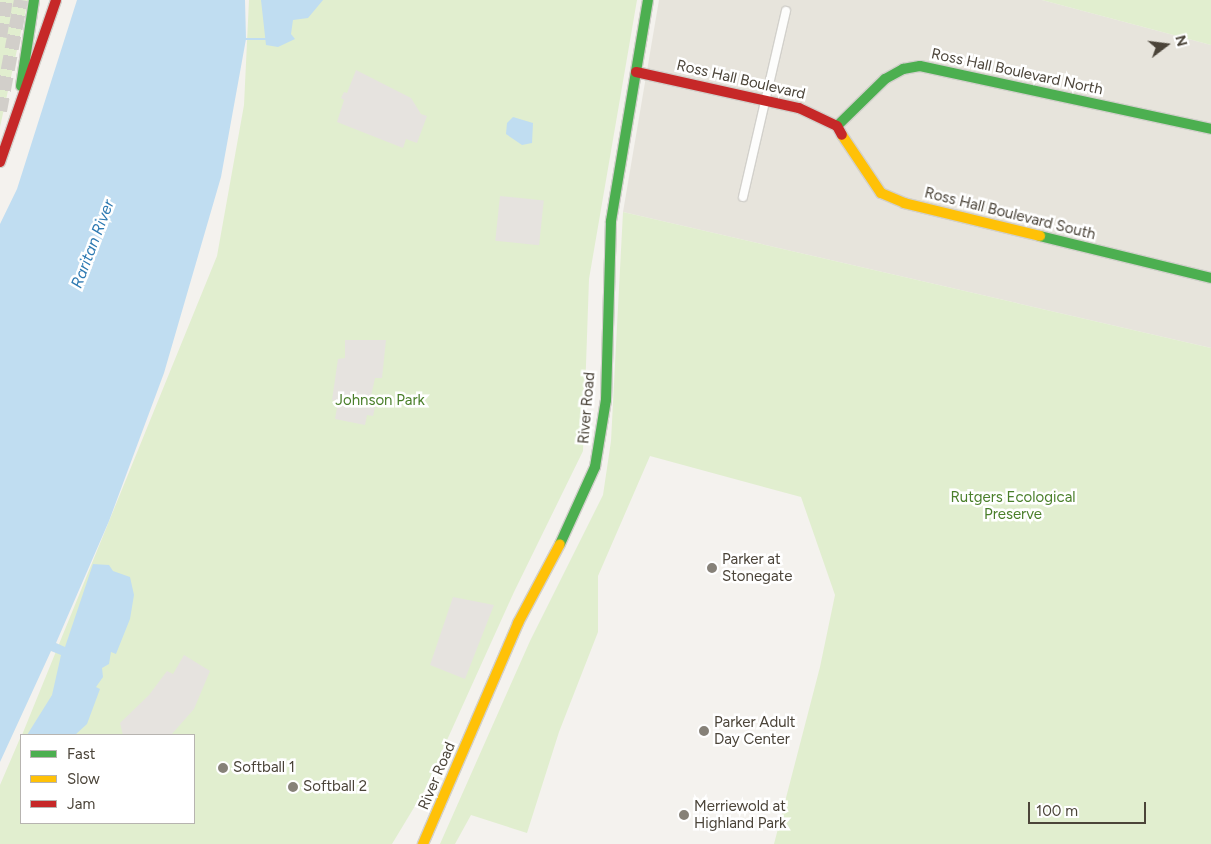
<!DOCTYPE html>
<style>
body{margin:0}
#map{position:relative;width:1211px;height:844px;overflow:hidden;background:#f4f2ee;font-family:Figtree,sans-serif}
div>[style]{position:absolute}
.residential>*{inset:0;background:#e7e4dc}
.green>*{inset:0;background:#e1eecf}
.parking>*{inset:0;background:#e6e3df;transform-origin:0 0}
.water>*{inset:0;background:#c0ddf1}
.stream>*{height:2.5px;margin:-1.25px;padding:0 1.25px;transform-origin:1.25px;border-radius:1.25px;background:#c0ddf1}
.highway-tunnel>*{height:14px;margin-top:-7px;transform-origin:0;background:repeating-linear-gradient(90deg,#d2cfca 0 14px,transparent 0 21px)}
.roads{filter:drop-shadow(1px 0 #d2d0cb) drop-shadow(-1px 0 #d2d0cb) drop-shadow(0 1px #d2d0cb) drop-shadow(0 -1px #d2d0cb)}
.street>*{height:8px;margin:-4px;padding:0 4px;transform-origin:4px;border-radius:4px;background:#fdfdfc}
.fast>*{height:10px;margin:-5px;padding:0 5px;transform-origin:5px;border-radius:5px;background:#4caf50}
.slow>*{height:10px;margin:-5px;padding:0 5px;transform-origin:5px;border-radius:5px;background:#ffc107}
.jam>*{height:10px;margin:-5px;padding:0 5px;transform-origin:5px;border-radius:5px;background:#c62828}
.dots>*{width:14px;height:14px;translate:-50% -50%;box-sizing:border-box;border:2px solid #fff;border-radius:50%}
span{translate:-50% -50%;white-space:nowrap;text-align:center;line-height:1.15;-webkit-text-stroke:5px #fff;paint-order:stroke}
.street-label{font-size:15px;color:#4b4439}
.park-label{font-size:15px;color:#4a7f2a}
.poi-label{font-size:15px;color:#4b4439}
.left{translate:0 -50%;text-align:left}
.water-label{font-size:16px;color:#2e7ab2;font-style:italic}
.legend{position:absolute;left:20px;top:734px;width:175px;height:90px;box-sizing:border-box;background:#fff;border:1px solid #b7b4b0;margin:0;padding:6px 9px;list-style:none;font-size:15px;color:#4b4439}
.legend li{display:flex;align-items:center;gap:10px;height:25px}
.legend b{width:25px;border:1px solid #b7b4b0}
.north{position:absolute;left:1141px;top:20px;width:50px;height:50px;-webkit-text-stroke:4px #fff;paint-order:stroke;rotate:75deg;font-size:14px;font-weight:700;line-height:20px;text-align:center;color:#4b4439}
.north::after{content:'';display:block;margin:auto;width:18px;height:22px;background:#4b4439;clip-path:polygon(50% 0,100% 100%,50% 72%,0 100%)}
.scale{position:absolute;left:1028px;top:802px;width:118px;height:22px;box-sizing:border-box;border:2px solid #4b4439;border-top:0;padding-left:6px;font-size:15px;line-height:18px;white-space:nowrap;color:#4b4439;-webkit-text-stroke:4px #fff;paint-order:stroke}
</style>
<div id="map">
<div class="residential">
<div style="clip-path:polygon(659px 0,1042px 0,1211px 45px,1211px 348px,623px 212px)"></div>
</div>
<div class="green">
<div style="clip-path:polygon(0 0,28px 0,0 127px)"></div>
<div style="clip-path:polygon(249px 0,637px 0,589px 279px,583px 451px,514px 592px,424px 791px,392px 844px,0 844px,0 785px,21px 736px,21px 823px,194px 823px,194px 735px,22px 735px,217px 256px,244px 105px)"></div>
<div style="clip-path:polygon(1042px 0,1211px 0,1211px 45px)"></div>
<div style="clip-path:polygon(623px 212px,1211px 348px,1211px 844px,774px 844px,820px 667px,835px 595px,801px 497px,650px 456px,598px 576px,598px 632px,559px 732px,527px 833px,471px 815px,455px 844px,440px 844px,530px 641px,603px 495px,611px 441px)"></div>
</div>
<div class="parking">
<div style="clip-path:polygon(356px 70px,411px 98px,421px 114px,427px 116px,417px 143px,406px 139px,403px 148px,337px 122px,344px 100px,341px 98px,344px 92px,347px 93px)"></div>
<div style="left:500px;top:196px;width:44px;height:45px;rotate:6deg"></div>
<div style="clip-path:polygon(345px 340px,386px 340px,382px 378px,375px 378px,369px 405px,375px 407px,373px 416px,367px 415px,365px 425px,335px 419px,338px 402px,332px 400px,338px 359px,345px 358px)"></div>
<div style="clip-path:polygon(453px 597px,494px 605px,465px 679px,430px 665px)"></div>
<div style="clip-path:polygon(184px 655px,210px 671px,194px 709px,171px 735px,123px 735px,120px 723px,149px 695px,167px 671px,173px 674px)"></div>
</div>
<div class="water">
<div style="clip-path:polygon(77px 0,245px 0,246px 39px,221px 177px,164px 373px,109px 521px,56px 643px,65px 647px,93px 564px,109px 565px,113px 571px,130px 577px,134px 595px,130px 619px,116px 654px,111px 652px,109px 664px,102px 668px,103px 677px,96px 687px,100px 689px,87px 724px,75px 735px,27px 735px,52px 695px,61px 655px,51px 651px,0 762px,0 224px,17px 189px)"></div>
<div style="clip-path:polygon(261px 0,323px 0,308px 18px,293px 20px,291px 34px,295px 39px,278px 47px,266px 45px)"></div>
<div style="clip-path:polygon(513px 117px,533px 123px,532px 143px,522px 145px,506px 134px,507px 123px)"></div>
</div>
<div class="stream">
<div style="left:246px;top:39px;width:20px"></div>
</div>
<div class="highway-tunnel">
<div style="left:0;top:37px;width:37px;rotate:-81deg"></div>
<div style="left:0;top:111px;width:113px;rotate:-79.3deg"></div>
</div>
<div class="roads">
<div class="street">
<div style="left:743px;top:197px;width:191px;rotate:-77deg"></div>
</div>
<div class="fast">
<div style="left:21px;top:86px;width:87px;rotate:-81.4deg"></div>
<div style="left:837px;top:126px;width:67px;rotate:-44.4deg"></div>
<div style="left:885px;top:79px;width:21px;rotate:-29deg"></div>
<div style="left:903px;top:69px;width:17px;rotate:-10deg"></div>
<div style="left:920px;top:66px;width:298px;rotate:12.2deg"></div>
<div style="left:1040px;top:236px;width:176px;rotate:13.8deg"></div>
<div style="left:560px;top:544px;width:85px;rotate:-65.6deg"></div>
<div style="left:595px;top:467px;width:68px;rotate:-80.7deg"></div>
<div style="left:606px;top:400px;width:179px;rotate:-88.4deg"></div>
<div style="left:611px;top:221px;width:224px;rotate:-80.5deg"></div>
</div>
<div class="slow">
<div style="left:842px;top:135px;width:70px;rotate:56.1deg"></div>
<div style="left:881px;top:193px;width:25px;rotate:23deg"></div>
<div style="left:904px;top:203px;width:140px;rotate:13.6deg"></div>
<div style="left:423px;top:844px;width:241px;rotate:-66.7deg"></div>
<div style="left:518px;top:623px;width:89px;rotate:-62deg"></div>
</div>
<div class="jam">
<div style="left:636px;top:72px;width:167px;rotate:12.5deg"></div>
<div style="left:799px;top:108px;width:42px;rotate:25.3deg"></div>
<div style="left:837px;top:126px;width:10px;rotate:61deg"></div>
<div style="left:0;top:162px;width:171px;rotate:-70.9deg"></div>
</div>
</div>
<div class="dots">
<div style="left:712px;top:568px;background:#868178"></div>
<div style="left:704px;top:731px;background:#868178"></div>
<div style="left:223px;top:768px;background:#868178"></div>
<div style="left:293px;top:787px;background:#868178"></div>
<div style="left:684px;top:815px;background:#868178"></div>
</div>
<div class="street-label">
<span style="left:1017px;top:72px;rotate:12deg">Ross Hall Boulevard North</span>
<span style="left:741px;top:80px;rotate:13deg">Ross Hall Boulevard</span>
<span style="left:1010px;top:214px;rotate:14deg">Ross Hall Boulevard South</span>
<span style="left:587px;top:408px;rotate:-85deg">River Road</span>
<span style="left:437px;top:776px;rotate:-67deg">River Road</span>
</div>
<div class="park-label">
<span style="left:380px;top:401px">Johnson Park</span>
<span style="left:1013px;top:506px">Rutgers Ecological<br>Preserve</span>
</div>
<div class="poi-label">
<span class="left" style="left:722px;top:568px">Parker at<br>Stonegate</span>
<span class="left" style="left:714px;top:731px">Parker Adult<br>Day Center</span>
<span class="left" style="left:233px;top:768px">Softball 1</span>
<span class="left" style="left:303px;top:787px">Softball 2</span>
<span class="left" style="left:694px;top:815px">Merriewold at<br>Highland Park</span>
</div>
<div class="water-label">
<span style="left:93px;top:244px;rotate:-69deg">Raritan River</span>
</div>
<ul class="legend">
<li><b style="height:6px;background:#4caf50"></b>Fast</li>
<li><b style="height:6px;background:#ffc107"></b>Slow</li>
<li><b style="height:6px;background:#c62828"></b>Jam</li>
</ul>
<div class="north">N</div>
<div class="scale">100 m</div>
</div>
